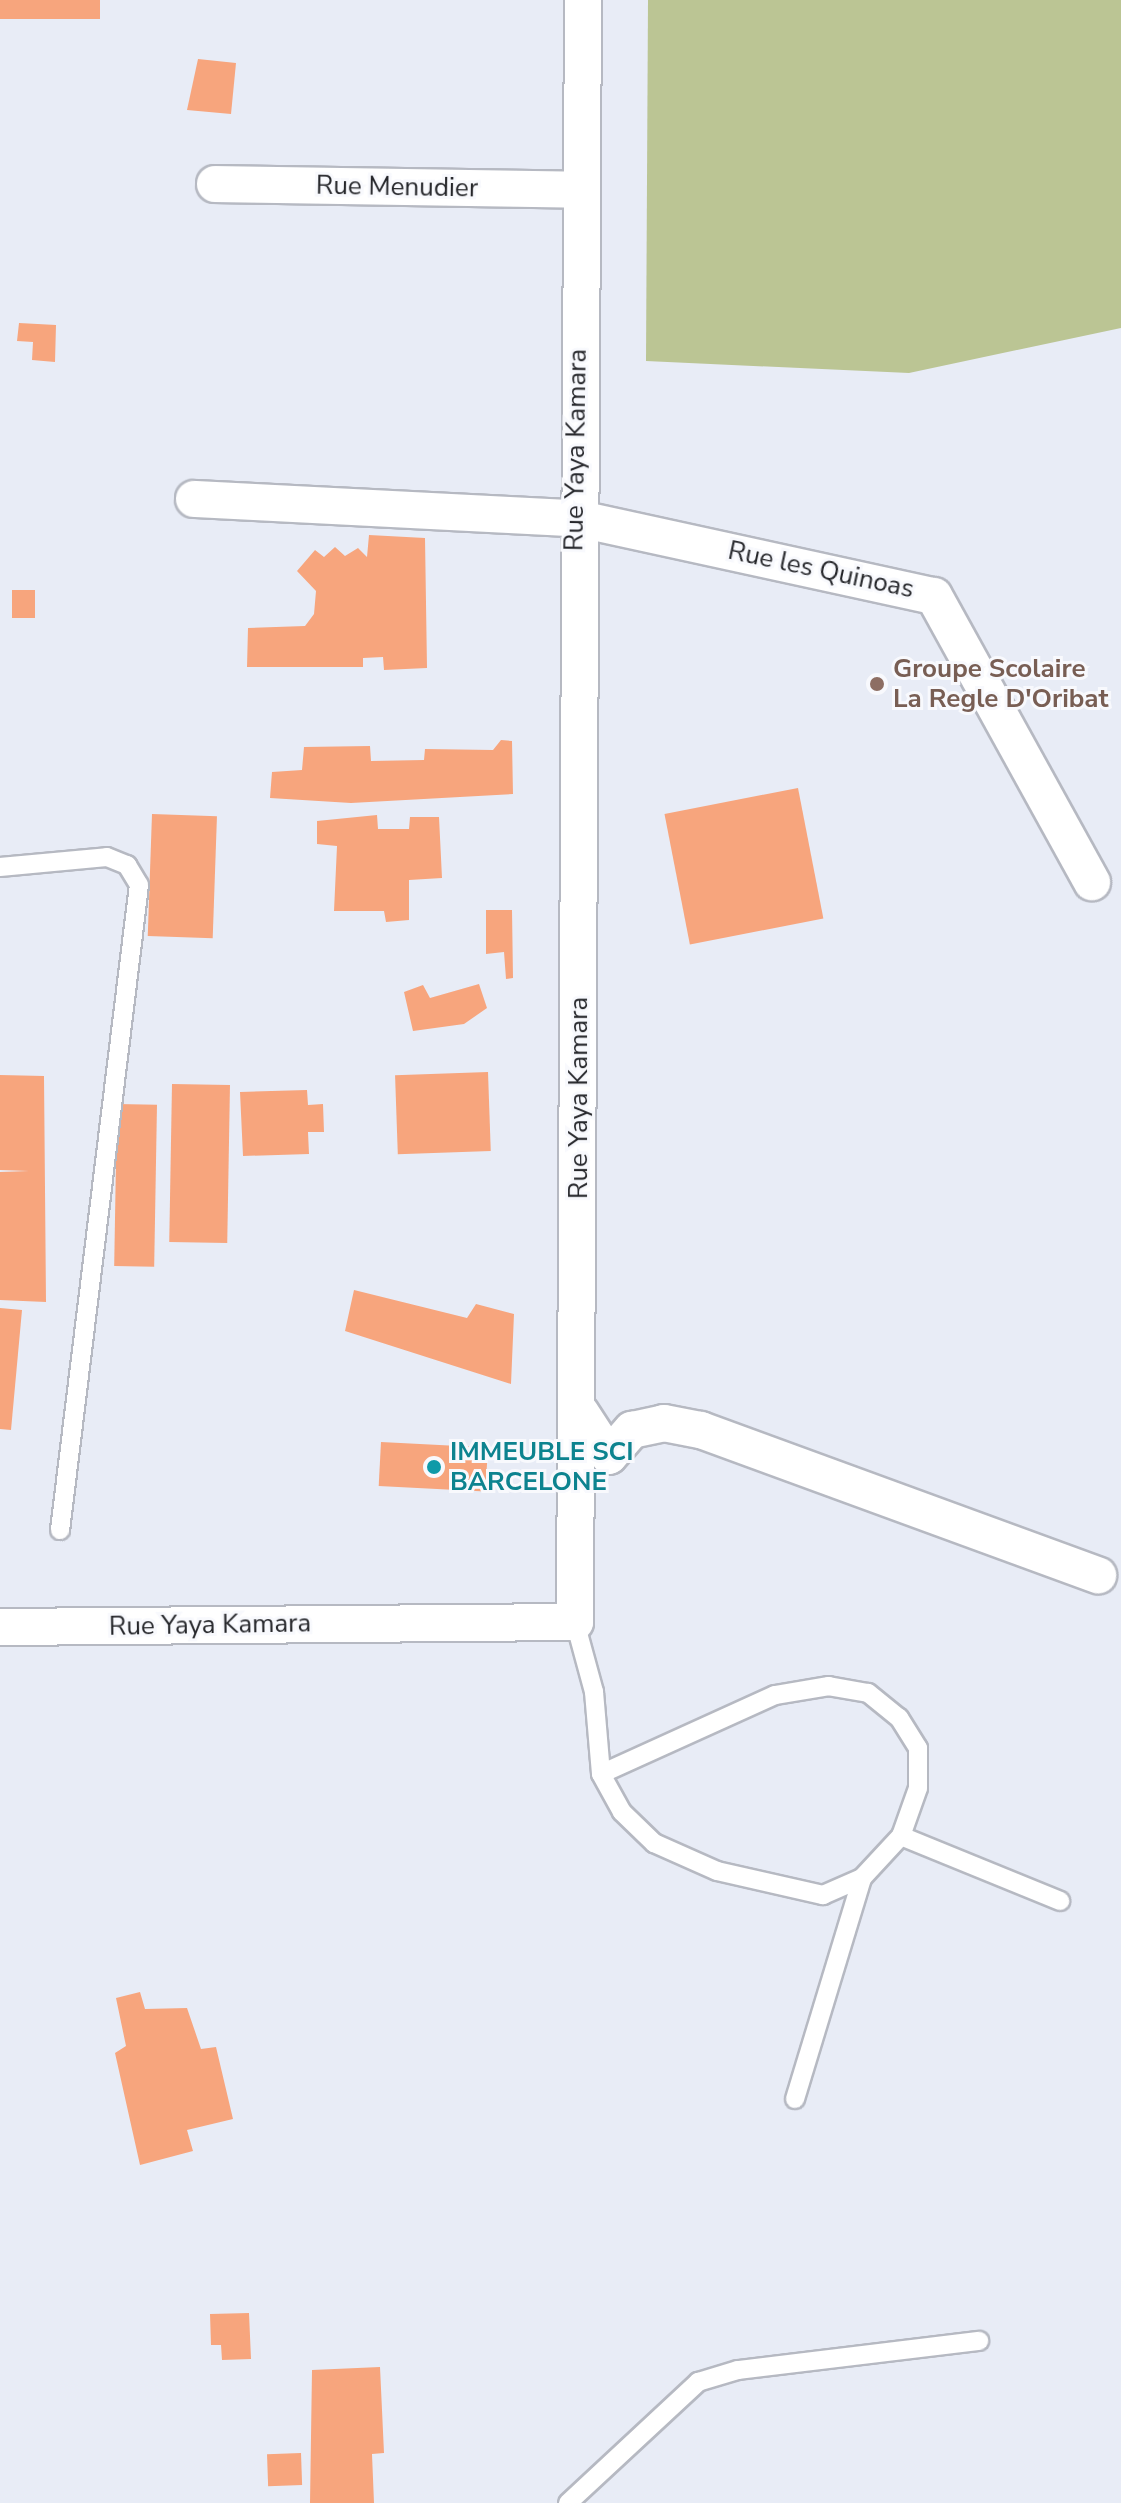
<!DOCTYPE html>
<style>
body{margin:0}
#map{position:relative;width:1121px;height:2503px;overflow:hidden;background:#e8ecf6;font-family:"Nunito Sans",sans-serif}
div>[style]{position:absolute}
.green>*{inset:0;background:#bbc594}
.building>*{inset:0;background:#f7a57d;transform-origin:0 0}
.roads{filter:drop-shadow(2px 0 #b6b9c2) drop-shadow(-2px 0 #b6b9c2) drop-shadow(0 2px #b6b9c2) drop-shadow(0 -2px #b6b9c2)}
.service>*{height:18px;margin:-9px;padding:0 9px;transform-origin:9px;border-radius:9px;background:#fff}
.minor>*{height:36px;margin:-18px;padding:0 18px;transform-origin:18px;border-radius:18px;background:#fff}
.dots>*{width:22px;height:22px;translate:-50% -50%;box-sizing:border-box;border:4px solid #f8f9fd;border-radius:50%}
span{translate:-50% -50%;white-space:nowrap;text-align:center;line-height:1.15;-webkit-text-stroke:6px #f8f9fd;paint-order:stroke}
.street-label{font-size:26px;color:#25262a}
.education-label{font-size:26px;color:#785e54;font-weight:700}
.left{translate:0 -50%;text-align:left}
.culture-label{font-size:26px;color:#0d838f;font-weight:700}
</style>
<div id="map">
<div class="green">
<div style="clip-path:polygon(648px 0,1121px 0,1121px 328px,909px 373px,646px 361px)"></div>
</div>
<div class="building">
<div style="left:0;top:0;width:100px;height:19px"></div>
<div style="clip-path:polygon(198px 59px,236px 63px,231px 114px,187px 110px)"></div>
<div style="clip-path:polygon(19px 323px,56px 325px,55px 362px,32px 360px,33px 342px,17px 341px)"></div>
<div style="clip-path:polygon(369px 535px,425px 538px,427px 668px,384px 670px,383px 657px,363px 658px,363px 667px,247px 667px,248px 628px,305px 626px,314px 614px,316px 591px,297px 571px,315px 550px,324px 557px,335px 547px,345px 556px,358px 548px,367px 557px)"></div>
<div style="left:12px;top:590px;width:23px;height:28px"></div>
<div style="clip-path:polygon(501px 740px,512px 741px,513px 794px,351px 803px,270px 798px,272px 772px,302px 770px,304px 747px,370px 746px,371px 761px,424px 760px,425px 749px,493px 750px)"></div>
<div style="left:798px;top:788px;width:133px;height:136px;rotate:79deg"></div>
<div style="left:152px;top:814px;width:65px;height:122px;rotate:2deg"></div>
<div style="clip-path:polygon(377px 815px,378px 829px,409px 829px,410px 817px,439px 817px,442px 878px,409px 880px,409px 920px,386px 922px,384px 911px,334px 911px,337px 846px,317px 844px,317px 821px)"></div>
<div style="clip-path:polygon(486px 910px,512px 910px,513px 978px,506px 979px,504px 952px,486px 954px)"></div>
<div style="clip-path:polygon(479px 984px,487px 1008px,464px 1024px,413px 1031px,404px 992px,423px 985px,430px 998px)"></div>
<div style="left:488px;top:1072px;width:79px;height:93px;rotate:88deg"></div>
<div style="clip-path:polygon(0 1075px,44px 1076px,46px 1302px,0 1300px,0 1172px,29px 1171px,0 1170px)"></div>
<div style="left:172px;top:1084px;width:58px;height:158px;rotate:1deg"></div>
<div style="clip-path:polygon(307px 1090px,308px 1105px,323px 1104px,324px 1132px,308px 1132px,309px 1154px,243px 1156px,240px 1092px)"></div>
<div style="left:117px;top:1104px;width:40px;height:162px;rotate:1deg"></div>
<div style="clip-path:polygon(354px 1290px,467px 1318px,476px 1304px,514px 1314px,511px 1384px,345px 1331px)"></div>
<div style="clip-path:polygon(0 1308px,22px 1310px,11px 1430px,0 1429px)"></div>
<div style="left:381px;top:1442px;width:107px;height:44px;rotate:3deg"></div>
<div style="clip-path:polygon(140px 1992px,145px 2009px,187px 2008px,201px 2049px,216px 2047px,233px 2119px,187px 2130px,193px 2151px,140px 2165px,115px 2053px,126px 2046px,116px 1998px)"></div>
<div style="clip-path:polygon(249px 2313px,251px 2359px,222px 2360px,221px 2345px,211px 2345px,210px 2314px)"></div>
<div style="clip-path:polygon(380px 2367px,384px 2453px,372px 2454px,374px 2503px,310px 2503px,312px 2370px)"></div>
<div style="left:301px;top:2453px;width:32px;height:34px;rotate:88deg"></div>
</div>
<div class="roads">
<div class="service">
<div style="left:0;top:867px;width:107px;rotate:-5.3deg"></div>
<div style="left:107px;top:857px;width:22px;rotate:22deg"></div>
<div style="left:127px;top:865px;width:23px;rotate:59deg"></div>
<div style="left:139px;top:885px;width:650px;rotate:96.98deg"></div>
<div style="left:575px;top:1622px;width:73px;rotate:74.8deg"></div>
<div style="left:594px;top:1692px;width:82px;rotate:85.1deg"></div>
<div style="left:601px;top:1774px;width:43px;rotate:61.1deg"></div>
<div style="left:622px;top:1812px;width:45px;rotate:44.1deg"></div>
<div style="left:654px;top:1843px;width:69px;rotate:24deg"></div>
<div style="left:717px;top:1871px;width:109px;rotate:12.8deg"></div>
<div style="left:823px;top:1895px;width:43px;rotate:-23.6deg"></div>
<div style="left:862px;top:1878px;width:57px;rotate:-47.1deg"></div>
<div style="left:901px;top:1836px;width:51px;rotate:-70.5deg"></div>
<div style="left:918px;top:1788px;width:40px;rotate:-90deg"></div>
<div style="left:918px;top:1748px;width:36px;rotate:-122deg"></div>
<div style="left:899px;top:1718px;width:40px;rotate:-141deg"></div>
<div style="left:868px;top:1693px;width:40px;rotate:-170deg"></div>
<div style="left:829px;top:1686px;width:55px;rotate:170.5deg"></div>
<div style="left:775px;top:1695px;width:191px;rotate:155.6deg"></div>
<div style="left:901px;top:1836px;width:172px;rotate:22.2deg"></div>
<div style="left:795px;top:2099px;width:231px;rotate:-73.1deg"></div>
<div style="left:568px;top:2503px;width:178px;rotate:-42.9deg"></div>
<div style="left:698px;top:2382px;width:42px;rotate:-16.7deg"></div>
<div style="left:738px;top:2370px;width:243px;rotate:-6.9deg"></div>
</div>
<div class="minor">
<div style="left:215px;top:184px;width:364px;rotate:0.9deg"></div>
<div style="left:194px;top:499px;width:381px;rotate:2.9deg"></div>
<div style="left:575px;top:518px;width:367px;rotate:12.3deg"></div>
<div style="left:934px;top:596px;width:327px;rotate:61.1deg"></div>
<div style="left:581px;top:1413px;width:51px;rotate:56.9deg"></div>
<div style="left:609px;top:1456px;width:35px;rotate:-49deg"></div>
<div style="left:632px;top:1430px;width:33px;rotate:-12deg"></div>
<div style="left:664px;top:1423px;width:38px;rotate:11deg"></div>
<div style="left:701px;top:1430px;width:423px;rotate:20.1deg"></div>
<div style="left:0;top:1627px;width:575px;rotate:-0.5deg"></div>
<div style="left:575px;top:1622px;width:1622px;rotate:-89.72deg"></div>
</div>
</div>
<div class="dots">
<div style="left:877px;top:684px;background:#8d6e63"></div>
<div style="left:434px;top:1467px;background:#0f9aa8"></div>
</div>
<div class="street-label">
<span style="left:397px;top:187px;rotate:1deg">Rue Menudier</span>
<span style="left:576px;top:450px;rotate:-89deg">Rue Yaya Kamara</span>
<span style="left:821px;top:570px;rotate:12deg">Rue les Quinoas</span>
<span style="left:579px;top:1098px;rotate:-90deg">Rue Yaya Kamara</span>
<span style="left:210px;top:1625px;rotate:-1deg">Rue Yaya Kamara</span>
</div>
<div class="education-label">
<span class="left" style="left:893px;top:684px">Groupe Scolaire<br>La Regle D'Oribat</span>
</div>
<div class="culture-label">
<span class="left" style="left:450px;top:1467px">IMMEUBLE SCI<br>BARCELONE</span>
</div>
</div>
